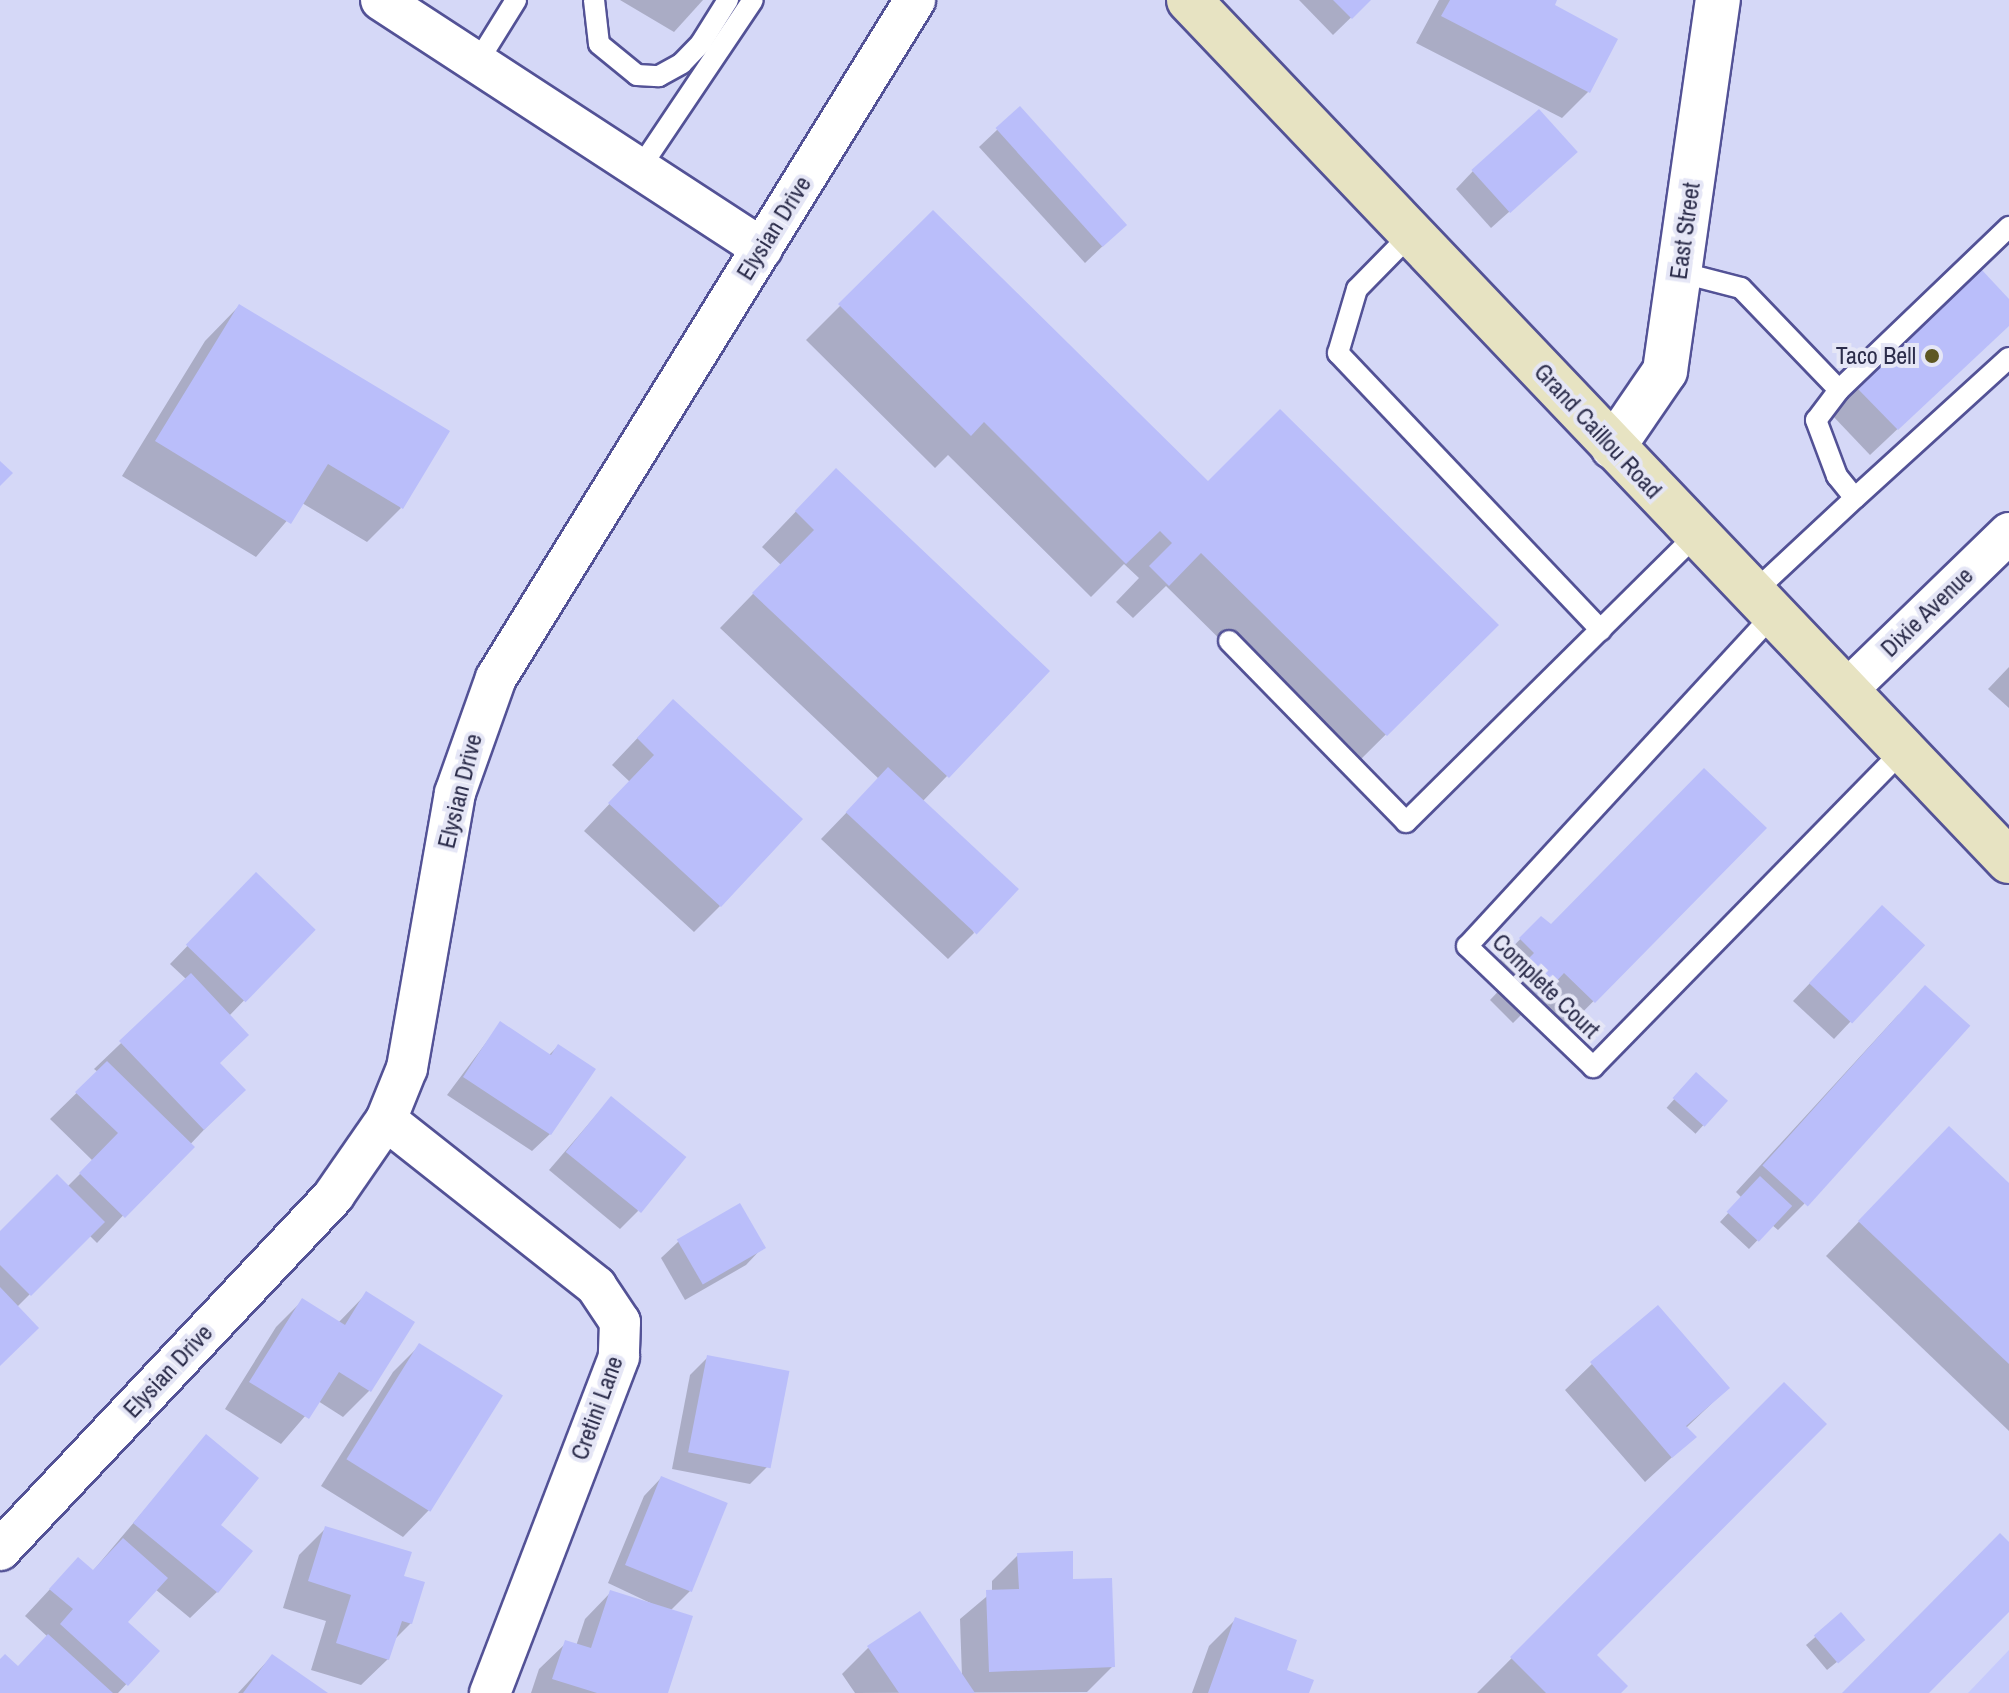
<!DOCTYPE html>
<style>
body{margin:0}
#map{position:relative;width:2009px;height:1693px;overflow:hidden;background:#d5d8f7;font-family:"Archivo Narrow",sans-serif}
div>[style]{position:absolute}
.built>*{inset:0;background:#c6cafc}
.shadow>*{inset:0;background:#0003;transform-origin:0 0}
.building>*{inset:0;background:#babefa;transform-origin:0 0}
.roads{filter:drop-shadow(2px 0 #535296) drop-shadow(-2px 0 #535296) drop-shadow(0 2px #535296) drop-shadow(0 -2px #535296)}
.service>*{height:20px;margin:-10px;padding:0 10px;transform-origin:10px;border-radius:10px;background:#fff}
.minor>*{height:40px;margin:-20px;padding:0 20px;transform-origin:20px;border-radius:20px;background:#fff}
.tertiary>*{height:44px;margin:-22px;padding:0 22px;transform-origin:22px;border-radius:22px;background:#fff}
.secondary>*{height:44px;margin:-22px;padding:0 22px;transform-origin:22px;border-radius:22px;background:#e7e3c2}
.dots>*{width:22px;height:22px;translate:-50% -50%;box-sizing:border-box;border:4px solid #e5e6f6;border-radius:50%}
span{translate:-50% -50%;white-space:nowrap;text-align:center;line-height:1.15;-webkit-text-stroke:8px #e5e6f6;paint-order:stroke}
.street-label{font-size:24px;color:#2c2d4b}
.poi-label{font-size:24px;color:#2c2d4b}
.right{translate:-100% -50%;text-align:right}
</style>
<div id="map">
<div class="built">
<div style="clip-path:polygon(2009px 1650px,2009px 1693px,1968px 1693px)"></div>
</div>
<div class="shadow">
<div style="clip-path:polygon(620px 0,703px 0,674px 32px)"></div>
<div style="clip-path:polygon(1299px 0,1369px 0,1333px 35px)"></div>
<div style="clip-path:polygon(1439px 0,1555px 0,1552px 6px,1616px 39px,1588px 92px,1562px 118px,1416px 43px)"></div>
<div style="clip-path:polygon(1020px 108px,1107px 242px,1085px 263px,979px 147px)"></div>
<div style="clip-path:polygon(1557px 169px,1491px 228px,1456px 189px,1473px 171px)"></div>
<div style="clip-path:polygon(933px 213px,1208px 484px,1496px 625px,1351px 769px,1166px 586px,1133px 618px,1116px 602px,1139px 578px,1124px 564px,1091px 597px,948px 455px,935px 468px,806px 340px)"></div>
<div style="clip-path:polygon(2009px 302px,2009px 324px,1870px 455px,1831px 414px,1857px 388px)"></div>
<div style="clip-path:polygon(239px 306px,401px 508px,367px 542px,302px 503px,256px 557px,122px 476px,205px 341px)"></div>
<div style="clip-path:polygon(802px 505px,1048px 671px,922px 802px,974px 933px,948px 959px,821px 839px,879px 779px,720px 628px,781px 565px,762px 547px)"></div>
<div style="clip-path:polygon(2009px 667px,2009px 708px,1988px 689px)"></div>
<div style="clip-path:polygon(647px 728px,720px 906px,694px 932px,584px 831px,630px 782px,612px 765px)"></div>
<div style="clip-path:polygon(1764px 828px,1567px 1028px,1537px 999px,1513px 1023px,1490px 1000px,1509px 980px,1494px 966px,1541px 918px,1551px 927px)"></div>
<div style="clip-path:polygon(256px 875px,313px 929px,229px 1016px,218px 1063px,217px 1116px,97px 1243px,89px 1235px,17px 1307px,0 1364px,0 1234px,67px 1187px,93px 1161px,50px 1119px,98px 1072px,94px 1069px,187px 980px,170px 964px)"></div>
<div style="clip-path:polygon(1865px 925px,1851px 1021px,1834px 1039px,1793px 1001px)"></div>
<div style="clip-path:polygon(1899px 1014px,1804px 1204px,1778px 1230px,1772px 1225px,1749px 1249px,1720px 1222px,1742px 1198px,1736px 1192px)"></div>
<div style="clip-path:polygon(500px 1024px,548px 1056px,558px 1046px,550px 1134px,532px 1151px,447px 1095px)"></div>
<div style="left:1696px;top:1075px;width:39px;height:44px;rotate:42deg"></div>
<div style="clip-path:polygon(611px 1098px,638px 1211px,620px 1229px,549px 1170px)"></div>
<div style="clip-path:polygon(1915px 1163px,2009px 1186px,2009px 1431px,1826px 1256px)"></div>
<div style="clip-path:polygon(679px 1241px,763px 1247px,746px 1265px,685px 1300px,661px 1258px)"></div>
<div style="clip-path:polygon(366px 1294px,369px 1391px,343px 1417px,318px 1401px,281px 1444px,225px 1409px,276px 1327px,302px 1301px,338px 1323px)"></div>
<div style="clip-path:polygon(419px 1346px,501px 1396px,429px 1510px,403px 1537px,321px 1486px,393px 1372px)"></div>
<div style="clip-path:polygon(708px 1357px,768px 1466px,750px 1484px,672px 1469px,690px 1375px)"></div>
<div style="clip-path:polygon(1592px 1364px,1728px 1388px,1686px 1428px,1694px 1437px,1645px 1482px,1565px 1390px)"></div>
<div style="clip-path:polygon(1784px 1385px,1594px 1655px,1618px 1693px,1477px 1693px)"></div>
<div style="clip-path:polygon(206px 1437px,218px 1525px,217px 1592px,190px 1618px,155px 1589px,126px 1622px,157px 1651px,118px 1693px,0 1693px,0 1661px,17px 1668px,48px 1637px,25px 1616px,78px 1559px,92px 1572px)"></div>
<div style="clip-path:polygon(661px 1478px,690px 1591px,670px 1611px,666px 1693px,531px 1693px,539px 1669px,566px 1643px,576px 1646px,585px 1619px,611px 1592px,661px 1608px,608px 1583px,644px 1496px)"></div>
<div style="clip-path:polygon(326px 1528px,402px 1578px,411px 1623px,394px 1640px,388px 1659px,361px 1685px,311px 1670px,326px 1621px,283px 1608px,299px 1555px)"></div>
<div style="clip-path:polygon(1018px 1555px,1071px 1581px,1113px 1666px,1087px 1692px,855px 1693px,842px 1674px,868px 1648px,962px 1677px,960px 1619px,992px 1592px,992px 1581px)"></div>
<div style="clip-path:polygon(1841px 1615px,1854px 1648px,1827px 1670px,1806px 1645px)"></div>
<div style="clip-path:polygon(1236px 1619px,1284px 1672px,1307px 1693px,1192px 1693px,1209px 1646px)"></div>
<div style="clip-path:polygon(272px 1656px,324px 1693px,238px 1693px)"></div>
</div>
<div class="building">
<div style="clip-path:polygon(1333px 0,1371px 0,1352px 19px)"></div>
<div style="clip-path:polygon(1450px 0,1557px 0,1555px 5px,1618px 39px,1590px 93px,1441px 16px)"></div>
<div style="left:1020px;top:106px;width:160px;height:33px;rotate:48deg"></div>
<div style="left:1539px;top:109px;width:58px;height:91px;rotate:48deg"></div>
<div style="clip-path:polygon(933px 210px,1208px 481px,1280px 409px,1499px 625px,1387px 736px,1201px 553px,1169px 586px,1149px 566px,1172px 543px,1160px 531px,1126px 564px,984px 422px,971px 436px,838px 304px)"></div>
<div style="clip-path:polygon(1981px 269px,2009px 299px,2009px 326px,1898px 430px,1856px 387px)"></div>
<div style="clip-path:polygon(239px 304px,450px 431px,403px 509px,328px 464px,291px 524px,155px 441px)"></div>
<div style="clip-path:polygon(0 461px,13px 473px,0 486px)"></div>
<div style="clip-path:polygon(836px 468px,1050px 671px,949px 778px,752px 593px,814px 530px,795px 511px)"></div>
<div style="clip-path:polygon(673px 699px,803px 819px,721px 907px,608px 803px,654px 755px,637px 738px)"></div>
<div style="left:888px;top:767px;width:179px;height:62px;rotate:43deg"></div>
<div style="clip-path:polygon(1704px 768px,1767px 828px,1595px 1003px,1564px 973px,1541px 998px,1515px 972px,1534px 953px,1519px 938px,1541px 916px,1551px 924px)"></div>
<div style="left:256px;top:872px;width:83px;height:101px;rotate:44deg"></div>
<div style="left:1882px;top:905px;width:59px;height:107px;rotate:43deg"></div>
<div style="clip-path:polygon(191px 973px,249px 1035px,220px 1063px,246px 1090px,204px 1130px,119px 1041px)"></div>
<div style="left:1925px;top:985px;width:61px;height:243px;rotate:42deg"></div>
<div style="clip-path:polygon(500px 1021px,551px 1055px,558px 1044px,596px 1069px,551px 1135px,463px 1077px)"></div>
<div style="clip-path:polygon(107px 1061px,195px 1147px,125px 1218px,79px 1173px,118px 1133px,75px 1092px)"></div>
<div style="left:1696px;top:1072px;width:43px;height:35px;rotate:42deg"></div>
<div style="left:611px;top:1096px;width:97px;height:72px;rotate:39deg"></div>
<div style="clip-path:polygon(1949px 1126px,2009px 1183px,2009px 1364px,1858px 1221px)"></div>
<div style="clip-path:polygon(57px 1174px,105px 1222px,31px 1296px,0 1265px,0 1231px)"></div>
<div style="left:1760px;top:1176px;width:44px;height:49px;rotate:43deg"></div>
<div style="left:740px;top:1203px;width:52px;height:73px;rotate:60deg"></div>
<div style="clip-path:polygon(0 1287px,39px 1328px,0 1366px)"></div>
<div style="clip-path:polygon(366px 1291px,415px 1322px,371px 1392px,339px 1372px,309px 1419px,249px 1382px,302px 1298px,345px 1325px)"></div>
<div style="clip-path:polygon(1658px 1305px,1730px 1388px,1686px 1426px,1697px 1437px,1672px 1458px,1590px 1362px)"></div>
<div style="left:419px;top:1343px;width:99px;height:137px;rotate:32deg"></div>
<div style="left:707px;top:1355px;width:84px;height:99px;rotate:11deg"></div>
<div style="clip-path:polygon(1784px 1382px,1827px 1424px,1597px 1655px,1628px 1686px,1621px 1693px,1546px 1693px,1510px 1657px)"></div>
<div style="clip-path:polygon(206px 1434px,259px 1478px,221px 1525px,253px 1551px,218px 1593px,133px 1523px)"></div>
<div style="left:661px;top:1476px;width:72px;height:96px;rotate:22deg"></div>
<div style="clip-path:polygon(325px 1526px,412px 1552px,404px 1576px,425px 1582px,412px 1624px,402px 1621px,389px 1660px,336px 1643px,351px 1595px,308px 1581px)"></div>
<div style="clip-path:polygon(2000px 1533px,2009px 1542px,2009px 1612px,1929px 1693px,1842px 1693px)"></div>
<div style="clip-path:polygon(123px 1538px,168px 1578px,128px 1622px,160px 1651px,128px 1686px,60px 1624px,73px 1609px,49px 1589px,78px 1557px,93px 1570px)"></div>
<div style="clip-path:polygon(1073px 1551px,1073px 1579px,1112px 1578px,1115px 1667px,989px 1672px,986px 1590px,1019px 1589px,1017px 1553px)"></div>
<div style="clip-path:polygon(610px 1590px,693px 1616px,668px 1693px,597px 1693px,552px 1679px,565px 1640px,591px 1648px)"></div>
<div style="clip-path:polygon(920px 1611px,975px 1693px,899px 1693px,867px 1646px)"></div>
<div style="left:1841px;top:1612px;width:37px;height:36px;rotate:49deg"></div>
<div style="clip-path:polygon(1235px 1617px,1297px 1640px,1287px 1670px,1314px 1680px,1309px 1693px,1208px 1693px)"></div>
<div style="clip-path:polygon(48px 1634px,113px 1693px,0 1693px,0 1659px,5px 1654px,18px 1666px)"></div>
<div style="clip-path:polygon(272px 1654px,328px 1693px,243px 1693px)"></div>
</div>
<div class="roads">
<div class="service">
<div style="left:594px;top:0;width:44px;rotate:83.5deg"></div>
<div style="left:599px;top:44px;width:49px;rotate:39.2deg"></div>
<div style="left:637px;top:75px;width:22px;rotate:3deg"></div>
<div style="left:659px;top:76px;width:26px;rotate:-29deg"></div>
<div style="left:682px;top:63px;width:28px;rotate:-46deg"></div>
<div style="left:701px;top:43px;width:51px;rotate:-57.9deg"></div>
<div style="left:477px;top:63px;width:74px;rotate:-58.2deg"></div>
<div style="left:640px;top:168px;width:202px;rotate:-56.1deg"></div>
<div style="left:1411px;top:234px;width:77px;rotate:134.5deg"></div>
<div style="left:1357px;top:289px;width:67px;rotate:106.5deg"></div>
<div style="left:1338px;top:353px;width:382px;rotate:46.5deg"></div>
<div style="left:1679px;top:272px;width:64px;rotate:14.5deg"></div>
<div style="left:1741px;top:288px;width:141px;rotate:46.1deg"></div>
<div style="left:1839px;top:390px;width:38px;rotate:127deg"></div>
<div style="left:1816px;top:420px;width:60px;rotate:69.4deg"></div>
<div style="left:1837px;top:476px;width:28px;rotate:51deg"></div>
<div style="left:1855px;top:498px;width:142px;rotate:137deg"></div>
<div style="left:1839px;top:390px;width:236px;rotate:-43.8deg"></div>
<div style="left:1855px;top:498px;width:208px;rotate:-42.3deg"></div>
<div style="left:1771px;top:617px;width:448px;rotate:132.7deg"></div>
<div style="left:1467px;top:946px;width:175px;rotate:43.8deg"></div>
<div style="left:1593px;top:1067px;width:441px;rotate:-45.6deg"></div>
<div style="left:1229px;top:641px;width:253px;rotate:45.6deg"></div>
<div style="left:1406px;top:822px;width:408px;rotate:-44.7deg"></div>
</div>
<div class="minor">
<div style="left:381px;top:0;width:455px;rotate:33.1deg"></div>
<div style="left:1846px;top:691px;width:227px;rotate:-44.1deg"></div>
<div style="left:386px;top:1120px;width:268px;rotate:38.3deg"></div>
<div style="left:596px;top:1286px;width:43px;rotate:56.3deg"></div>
<div style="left:620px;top:1322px;width:35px;rotate:92deg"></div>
<div style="left:619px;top:1357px;width:360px;rotate:111deg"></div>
<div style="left:0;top:1550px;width:487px;rotate:-46.7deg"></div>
<div style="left:334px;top:1195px;width:91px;rotate:-55.3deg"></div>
<div style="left:386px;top:1120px;width:56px;rotate:-68deg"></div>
<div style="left:407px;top:1068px;width:279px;rotate:-80.1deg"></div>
<div style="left:455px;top:793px;width:122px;rotate:-70.4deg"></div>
<div style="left:496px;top:678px;width:797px;rotate:-58.28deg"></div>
</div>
<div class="tertiary">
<div style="left:1613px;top:447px;width:92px;rotate:-55.6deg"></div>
<div style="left:1665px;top:371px;width:375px;rotate:-81.9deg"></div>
</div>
<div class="secondary">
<div style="left:1189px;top:0;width:1189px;rotate:46.4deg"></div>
</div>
</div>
<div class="dots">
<div style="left:1932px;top:356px;background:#5e5723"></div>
</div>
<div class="street-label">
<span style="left:774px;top:228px;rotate:-58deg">Elysian Drive</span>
<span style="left:1685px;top:231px;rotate:-82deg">East Street</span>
<span style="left:1598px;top:431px;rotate:47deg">Grand Caillou Road</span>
<span style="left:1927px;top:612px;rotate:-44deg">Dixie Avenue</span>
<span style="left:460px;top:791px;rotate:-76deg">Elysian Drive</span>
<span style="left:1546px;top:986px;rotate:44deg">Complete Court</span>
<span style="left:168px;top:1371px;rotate:-47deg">Elysian Drive</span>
<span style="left:597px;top:1408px;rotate:-70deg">Cretini Lane</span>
</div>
<div class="poi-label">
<span class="right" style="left:1916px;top:356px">Taco Bell</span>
</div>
</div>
